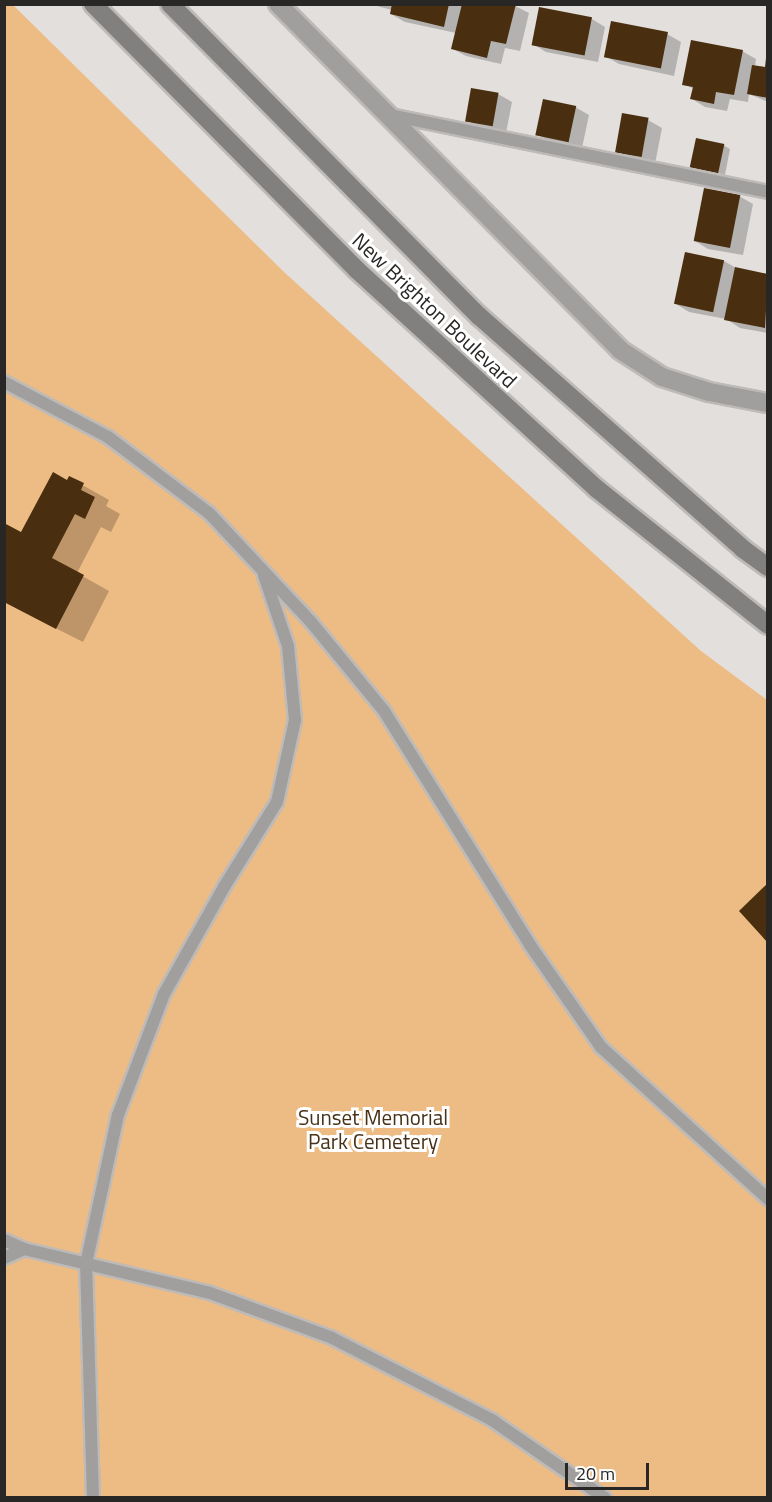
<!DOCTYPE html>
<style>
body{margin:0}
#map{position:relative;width:772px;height:1502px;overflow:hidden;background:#e2dfdc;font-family:"Titillium Web",sans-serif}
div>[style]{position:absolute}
.green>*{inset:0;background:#edbb84}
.shadow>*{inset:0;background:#0003}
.building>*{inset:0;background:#492f0f;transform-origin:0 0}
.roads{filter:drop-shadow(2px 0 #bdbab8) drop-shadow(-2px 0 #bdbab8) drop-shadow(0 2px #bdbab8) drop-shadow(0 -2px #bdbab8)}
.lane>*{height:12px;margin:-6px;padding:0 6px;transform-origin:6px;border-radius:6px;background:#a09f9e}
.street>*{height:18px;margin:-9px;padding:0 9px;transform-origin:9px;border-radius:9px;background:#a09f9e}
.secondary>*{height:18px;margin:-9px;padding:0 9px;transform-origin:9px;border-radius:9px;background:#81807e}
span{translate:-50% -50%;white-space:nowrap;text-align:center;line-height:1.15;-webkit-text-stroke:6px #fff;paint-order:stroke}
.street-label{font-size:21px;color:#282726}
.park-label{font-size:21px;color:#473117}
.frame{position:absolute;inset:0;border:6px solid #282726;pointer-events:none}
.scale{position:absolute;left:565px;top:1463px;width:84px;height:27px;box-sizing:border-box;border:3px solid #282726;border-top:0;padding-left:8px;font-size:18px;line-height:21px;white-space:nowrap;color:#282726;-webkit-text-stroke:4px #fff;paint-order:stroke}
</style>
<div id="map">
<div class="green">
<div style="clip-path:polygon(12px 4px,284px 272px,701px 651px,767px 700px,768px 1497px,5px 1498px,4px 5px)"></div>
</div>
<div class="shadow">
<div style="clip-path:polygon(369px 4px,511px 4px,529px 13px,520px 51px,505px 48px,501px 64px,466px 56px,453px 49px,456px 33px,405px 22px,391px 14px,392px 10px)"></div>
<div style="clip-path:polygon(592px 19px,605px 27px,598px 62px,546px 52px,533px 44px)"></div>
<div style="clip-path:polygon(667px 34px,681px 42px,674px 76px,619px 64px,605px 56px)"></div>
<div style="clip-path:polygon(742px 51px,756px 59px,755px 67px,766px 69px,768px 60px,768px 102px,749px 94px,748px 102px,730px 99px,727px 111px,705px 107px,692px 99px,694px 89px,684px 84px)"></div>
<div style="clip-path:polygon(498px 94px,512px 102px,506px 133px,480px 128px,467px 120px)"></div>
<div style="clip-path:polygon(575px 107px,589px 115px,582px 148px,551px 142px,537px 134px)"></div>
<div style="clip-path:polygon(648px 120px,662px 128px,655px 164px,630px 159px,616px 151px)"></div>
<div style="clip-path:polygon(723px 145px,730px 149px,725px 175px,692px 166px)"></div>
<div style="clip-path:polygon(739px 196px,753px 204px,743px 255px,708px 249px,695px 241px)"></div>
<div style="clip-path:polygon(724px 261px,738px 269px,768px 275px,768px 333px,740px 328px,726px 319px,689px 312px,676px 304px)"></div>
<div style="clip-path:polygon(70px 478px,109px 500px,106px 506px,120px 514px,111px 532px,101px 527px,77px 573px,109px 591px,83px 642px,4px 602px,22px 534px)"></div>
</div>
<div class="building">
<div style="clip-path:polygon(392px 4px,449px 4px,444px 27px,390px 14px)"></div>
<div style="clip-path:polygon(462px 4px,516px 4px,506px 44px,491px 41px,487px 58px,451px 49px)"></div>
<div style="left:539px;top:7px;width:54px;height:39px;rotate:11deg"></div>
<div style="left:611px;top:21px;width:58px;height:37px;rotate:11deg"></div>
<div style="clip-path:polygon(691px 40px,743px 50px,734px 95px,716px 92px,714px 104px,690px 99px,693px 87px,682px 85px)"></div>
<div style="clip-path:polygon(766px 58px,768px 98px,747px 94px,752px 65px,765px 67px)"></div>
<div style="left:471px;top:88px;width:28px;height:34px;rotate:10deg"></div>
<div style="left:543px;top:99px;width:34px;height:37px;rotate:12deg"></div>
<div style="left:622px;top:113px;width:27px;height:40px;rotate:10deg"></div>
<div style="left:696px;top:138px;width:29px;height:30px;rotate:12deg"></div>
<div style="left:704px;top:188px;width:37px;height:54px;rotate:11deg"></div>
<div style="left:685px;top:252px;width:40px;height:53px;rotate:12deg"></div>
<div style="clip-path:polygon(735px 267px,768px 274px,765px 328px,724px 320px)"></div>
<div style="clip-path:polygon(53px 472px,67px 480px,69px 476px,84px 483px,81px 490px,95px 497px,85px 519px,75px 514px,52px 558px,84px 575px,56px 629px,4px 602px,4px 523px,21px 532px)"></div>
<div style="clip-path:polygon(768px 883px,768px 943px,739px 911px)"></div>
</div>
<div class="roads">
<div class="lane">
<div style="left:390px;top:115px;width:386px;rotate:11.5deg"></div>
<div style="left:4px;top:382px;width:118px;rotate:27.9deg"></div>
<div style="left:108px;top:437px;width:126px;rotate:37deg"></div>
<div style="left:209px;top:513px;width:149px;rotate:46.9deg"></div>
<div style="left:311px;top:622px;width:115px;rotate:50.6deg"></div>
<div style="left:384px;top:711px;width:276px;rotate:58deg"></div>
<div style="left:530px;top:945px;width:124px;rotate:55.2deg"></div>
<div style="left:601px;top:1047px;width:226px;rotate:42.3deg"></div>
<div style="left:4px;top:1240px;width:22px;rotate:24deg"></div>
<div style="left:4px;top:1258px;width:22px;rotate:-24deg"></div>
<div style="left:24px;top:1249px;width:191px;rotate:13.3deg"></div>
<div style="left:210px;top:1293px;width:130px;rotate:20.2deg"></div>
<div style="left:332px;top:1338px;width:180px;rotate:27.1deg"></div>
<div style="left:492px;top:1420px;width:137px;rotate:34.6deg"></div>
<div style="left:93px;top:1498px;width:234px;rotate:-91.7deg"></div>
<div style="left:86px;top:1264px;width:152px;rotate:-77.9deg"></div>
<div style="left:118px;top:1115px;width:129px;rotate:-69.2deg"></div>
<div style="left:164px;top:994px;width:123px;rotate:-60.7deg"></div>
<div style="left:224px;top:887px;width:100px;rotate:-58.1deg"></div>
<div style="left:277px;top:802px;width:84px;rotate:-77.6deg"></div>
<div style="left:295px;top:720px;width:74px;rotate:-95.4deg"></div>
<div style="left:288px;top:646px;width:75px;rotate:-108.7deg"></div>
</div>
<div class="street">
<div style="left:278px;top:4px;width:486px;rotate:45.3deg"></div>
<div style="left:620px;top:350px;width:50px;rotate:32.7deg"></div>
<div style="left:662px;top:377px;width:49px;rotate:17.7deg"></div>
<div style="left:709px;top:392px;width:60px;rotate:10.6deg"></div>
</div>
<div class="secondary">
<div style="left:93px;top:4px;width:375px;rotate:45.2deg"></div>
<div style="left:357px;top:270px;width:325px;rotate:42.4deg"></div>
<div style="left:597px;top:489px;width:218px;rotate:38.5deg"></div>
<div style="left:170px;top:4px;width:439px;rotate:45.3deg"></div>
<div style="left:479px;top:316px;width:352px;rotate:41.4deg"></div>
<div style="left:743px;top:549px;width:31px;rotate:36deg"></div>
</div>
</div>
<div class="street-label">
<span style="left:435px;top:310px;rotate:43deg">New Brighton Boulevard</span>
</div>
<div class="park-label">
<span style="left:373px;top:1129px">Sunset Memorial<br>Park Cemetery</span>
</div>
<div class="frame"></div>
<div class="scale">20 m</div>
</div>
